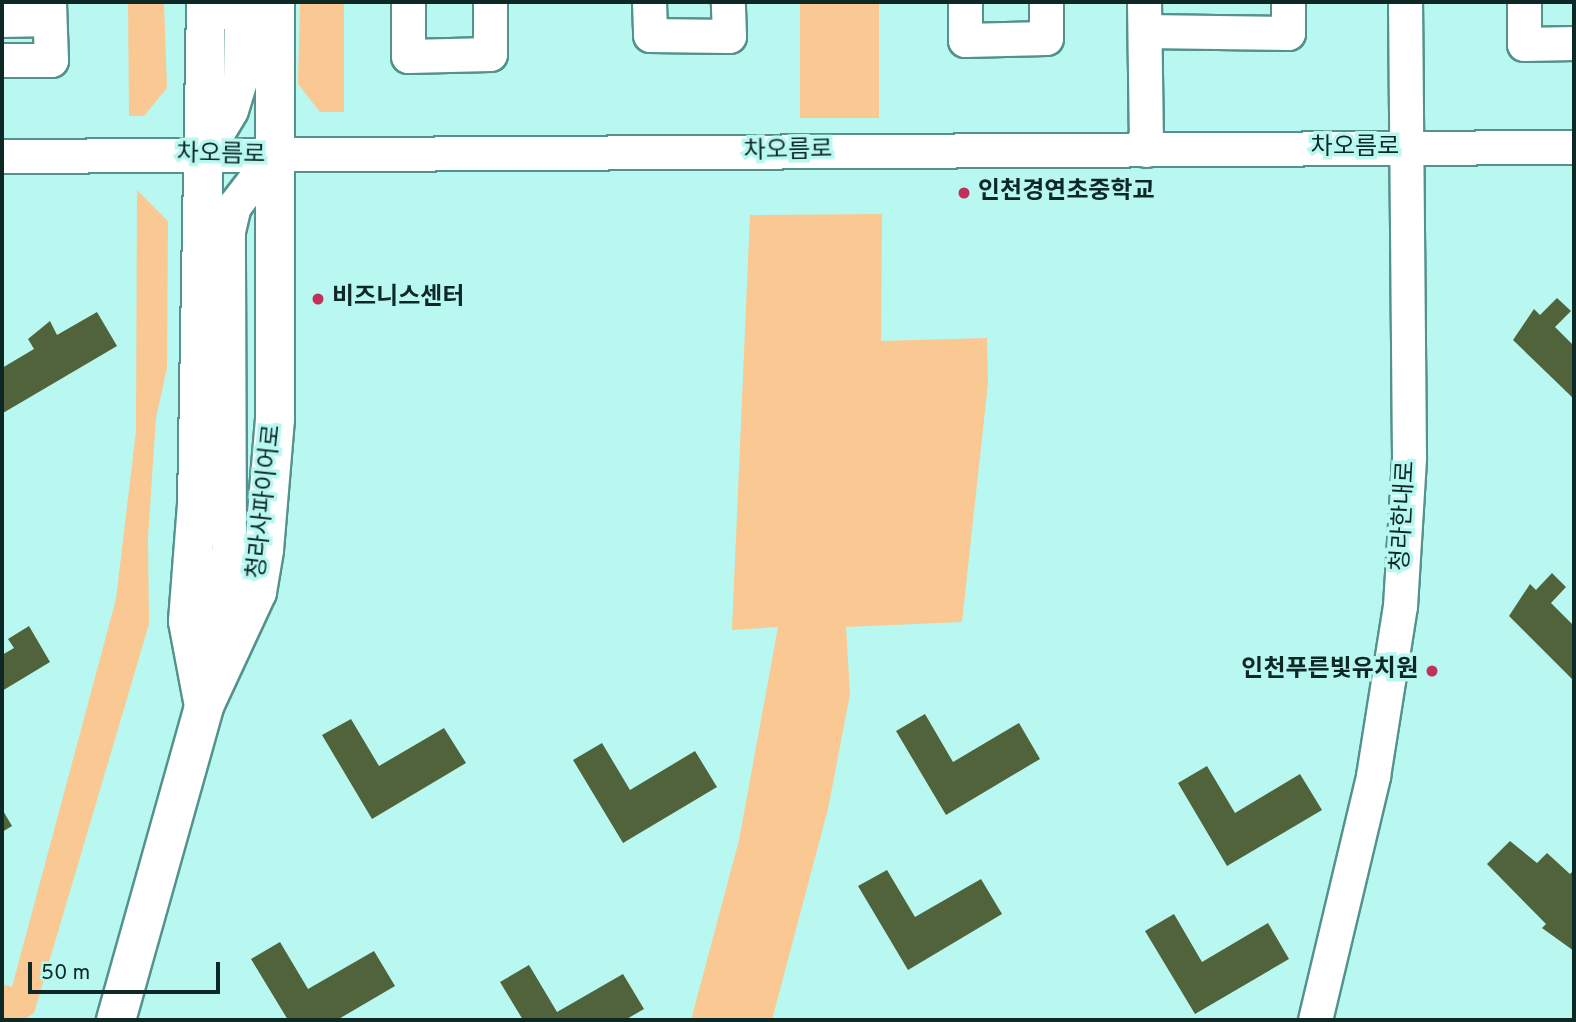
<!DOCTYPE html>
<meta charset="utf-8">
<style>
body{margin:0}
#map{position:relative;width:1576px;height:1022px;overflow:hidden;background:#b8f8f1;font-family:Overpass,"Noto Sans KR",sans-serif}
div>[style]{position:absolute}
.green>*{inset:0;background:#fac892;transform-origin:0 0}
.building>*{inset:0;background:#51633a}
.roads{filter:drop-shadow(2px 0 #54928c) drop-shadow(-2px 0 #54928c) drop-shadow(0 2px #54928c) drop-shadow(0 -2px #54928c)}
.minor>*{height:33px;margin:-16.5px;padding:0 16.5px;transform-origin:16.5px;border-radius:16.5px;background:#fff}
.major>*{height:38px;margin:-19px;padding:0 19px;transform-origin:19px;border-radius:19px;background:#fff}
.dots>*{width:19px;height:19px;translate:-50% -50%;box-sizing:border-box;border:4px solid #b8f8f1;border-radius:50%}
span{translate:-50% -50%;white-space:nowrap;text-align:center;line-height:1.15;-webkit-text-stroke:7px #b8f8f1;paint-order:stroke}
.street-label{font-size:24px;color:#0e2826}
.poi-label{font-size:24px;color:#0e2826;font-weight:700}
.left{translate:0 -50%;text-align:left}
.right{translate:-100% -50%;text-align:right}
.frame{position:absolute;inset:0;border:4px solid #0e2826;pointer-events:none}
.scale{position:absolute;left:28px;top:962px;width:192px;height:32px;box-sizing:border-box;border:4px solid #0e2826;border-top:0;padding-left:9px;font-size:21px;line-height:24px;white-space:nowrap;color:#0e2826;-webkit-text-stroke:5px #b8f8f1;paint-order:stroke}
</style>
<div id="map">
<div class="green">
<div style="clip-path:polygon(128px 2px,164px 2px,167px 88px,144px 116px,129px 116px)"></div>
<div style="clip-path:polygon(300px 2px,344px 2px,344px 112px,320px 112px,298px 84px)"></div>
<div style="left:800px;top:2px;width:79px;height:116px"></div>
<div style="clip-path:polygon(137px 190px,168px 221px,167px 368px,156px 418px,148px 537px,149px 624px,34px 1013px,23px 1020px,2px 1020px,2px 984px,12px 987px,116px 599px,136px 431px)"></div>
<div style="clip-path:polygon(882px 214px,881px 341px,987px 338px,988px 383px,962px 622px,846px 627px,850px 694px,828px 809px,772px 1020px,691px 1020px,739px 840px,778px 627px,732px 630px,750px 215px)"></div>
</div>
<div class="building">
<div style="clip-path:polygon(1557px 298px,1571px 311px,1555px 327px,1574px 346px,1574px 399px,1513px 340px,1534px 309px,1540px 315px)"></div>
<div style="clip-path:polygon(97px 312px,117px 346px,3px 413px,2px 421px,2px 368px,34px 349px,28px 339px,50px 321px,57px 335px)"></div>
<div style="clip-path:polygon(1552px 573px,1566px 587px,1551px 603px,1574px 626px,1574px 681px,1509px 616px,1530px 584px,1536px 590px)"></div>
<div style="clip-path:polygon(29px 626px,50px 662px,2px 691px,2px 655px,14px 648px,8px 639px)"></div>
<div style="clip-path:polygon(925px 714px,953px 762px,1019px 723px,1040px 759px,946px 815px,896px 731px)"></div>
<div style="clip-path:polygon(351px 719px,379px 766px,444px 728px,466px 763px,372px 819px,322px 735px)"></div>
<div style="clip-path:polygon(602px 743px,630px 790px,695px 751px,717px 787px,623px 843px,573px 760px)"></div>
<div style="clip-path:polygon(1207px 766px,1235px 813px,1300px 774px,1322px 810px,1227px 866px,1178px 783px)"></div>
<div style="clip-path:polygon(2px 809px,12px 826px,2px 832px)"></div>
<div style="clip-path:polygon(1510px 841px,1537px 863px,1547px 853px,1570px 874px,1574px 870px,1574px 951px,1542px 928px,1546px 924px,1487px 864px)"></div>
<div style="clip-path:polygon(887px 870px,915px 917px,981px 879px,1002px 914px,908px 970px,858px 886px)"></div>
<div style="clip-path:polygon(1174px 914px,1202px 962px,1268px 923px,1289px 959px,1195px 1014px,1145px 931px)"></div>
<div style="clip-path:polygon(280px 942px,308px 989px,374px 951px,395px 986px,337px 1020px,288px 1020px,251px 959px)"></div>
<div style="clip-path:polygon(529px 965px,557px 1012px,623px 974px,644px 1009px,625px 1020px,523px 1020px,500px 982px)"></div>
</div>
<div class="roads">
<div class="minor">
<div style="left:408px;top:2px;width:54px;rotate:90deg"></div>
<div style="left:408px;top:56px;width:82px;rotate:-1.4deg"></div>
<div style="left:490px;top:54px;width:52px;rotate:-90deg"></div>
<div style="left:649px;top:2px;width:33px;rotate:88deg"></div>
<div style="left:650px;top:35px;width:79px;rotate:0.7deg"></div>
<div style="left:729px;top:36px;width:34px;rotate:-92deg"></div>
<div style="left:965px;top:2px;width:38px;rotate:90deg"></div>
<div style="left:965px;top:40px;width:81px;rotate:-1.4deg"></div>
<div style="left:1046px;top:38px;width:36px;rotate:-90deg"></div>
<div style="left:1144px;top:2px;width:148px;rotate:89.2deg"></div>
<div style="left:1524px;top:2px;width:42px;rotate:90deg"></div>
<div style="left:1524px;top:44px;width:50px;rotate:-1.1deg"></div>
<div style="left:2px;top:20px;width:47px;rotate:-1.2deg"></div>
<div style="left:1145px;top:31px;width:143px;rotate:0.8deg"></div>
<div style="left:1288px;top:33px;width:31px;rotate:-90deg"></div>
<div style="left:2px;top:60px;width:49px"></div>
<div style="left:51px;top:60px;width:58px;rotate:-92deg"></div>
<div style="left:204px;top:155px;width:52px;rotate:-59deg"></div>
<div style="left:231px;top:110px;width:30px;rotate:-73deg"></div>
<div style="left:240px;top:81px;width:79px;rotate:-89.3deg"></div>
<div style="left:2px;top:156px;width:1572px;rotate:-0.33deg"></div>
<div style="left:208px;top:681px;width:137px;rotate:-81.2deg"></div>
<div style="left:229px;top:546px;width:315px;rotate:-90.2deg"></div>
<div style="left:228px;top:231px;width:26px;rotate:-77deg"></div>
<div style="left:234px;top:206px;width:62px;rotate:-52.2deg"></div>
<div style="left:1315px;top:1020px;width:251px;rotate:-76.6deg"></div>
<div style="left:1373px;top:776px;width:172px;rotate:-81deg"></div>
<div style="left:1400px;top:606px;width:149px;rotate:-86.5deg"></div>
<div style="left:1409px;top:457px;width:455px;rotate:-90.5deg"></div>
</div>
<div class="major">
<div style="left:204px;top:706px;width:86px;rotate:-100.7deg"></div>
<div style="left:188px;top:621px;width:118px;rotate:-85.6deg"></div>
<div style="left:197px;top:503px;width:501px;rotate:-88.97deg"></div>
<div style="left:116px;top:1020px;width:326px;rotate:-74.3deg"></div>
<div style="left:204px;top:706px;width:126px;rotate:-65.1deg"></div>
<div style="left:257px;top:592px;width:43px;rotate:-80.5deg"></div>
<div style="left:264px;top:550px;width:131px;rotate:-85.2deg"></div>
<div style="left:275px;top:419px;width:417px;rotate:-90deg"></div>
</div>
</div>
<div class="dots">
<div style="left:964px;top:193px;background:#bf305b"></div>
<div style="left:318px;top:299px;background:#bf305b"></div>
<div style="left:1432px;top:671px;background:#bf305b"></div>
</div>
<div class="street-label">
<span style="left:1355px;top:149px">차오름로</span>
<span style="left:788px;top:152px;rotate:-1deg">차오름로</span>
<span style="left:221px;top:156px;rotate:1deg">차오름로</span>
<span style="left:266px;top:502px;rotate:-84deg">청라사파이어로</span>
<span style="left:1405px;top:516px;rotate:-87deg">청라한내로</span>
</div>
<div class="poi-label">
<span class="left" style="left:978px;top:193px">인천경연초중학교</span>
<span class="left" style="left:332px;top:299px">비즈니스센터</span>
<span class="right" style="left:1418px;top:671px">인천푸른빛유치원</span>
</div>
<div class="frame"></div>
<div class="scale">50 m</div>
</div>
